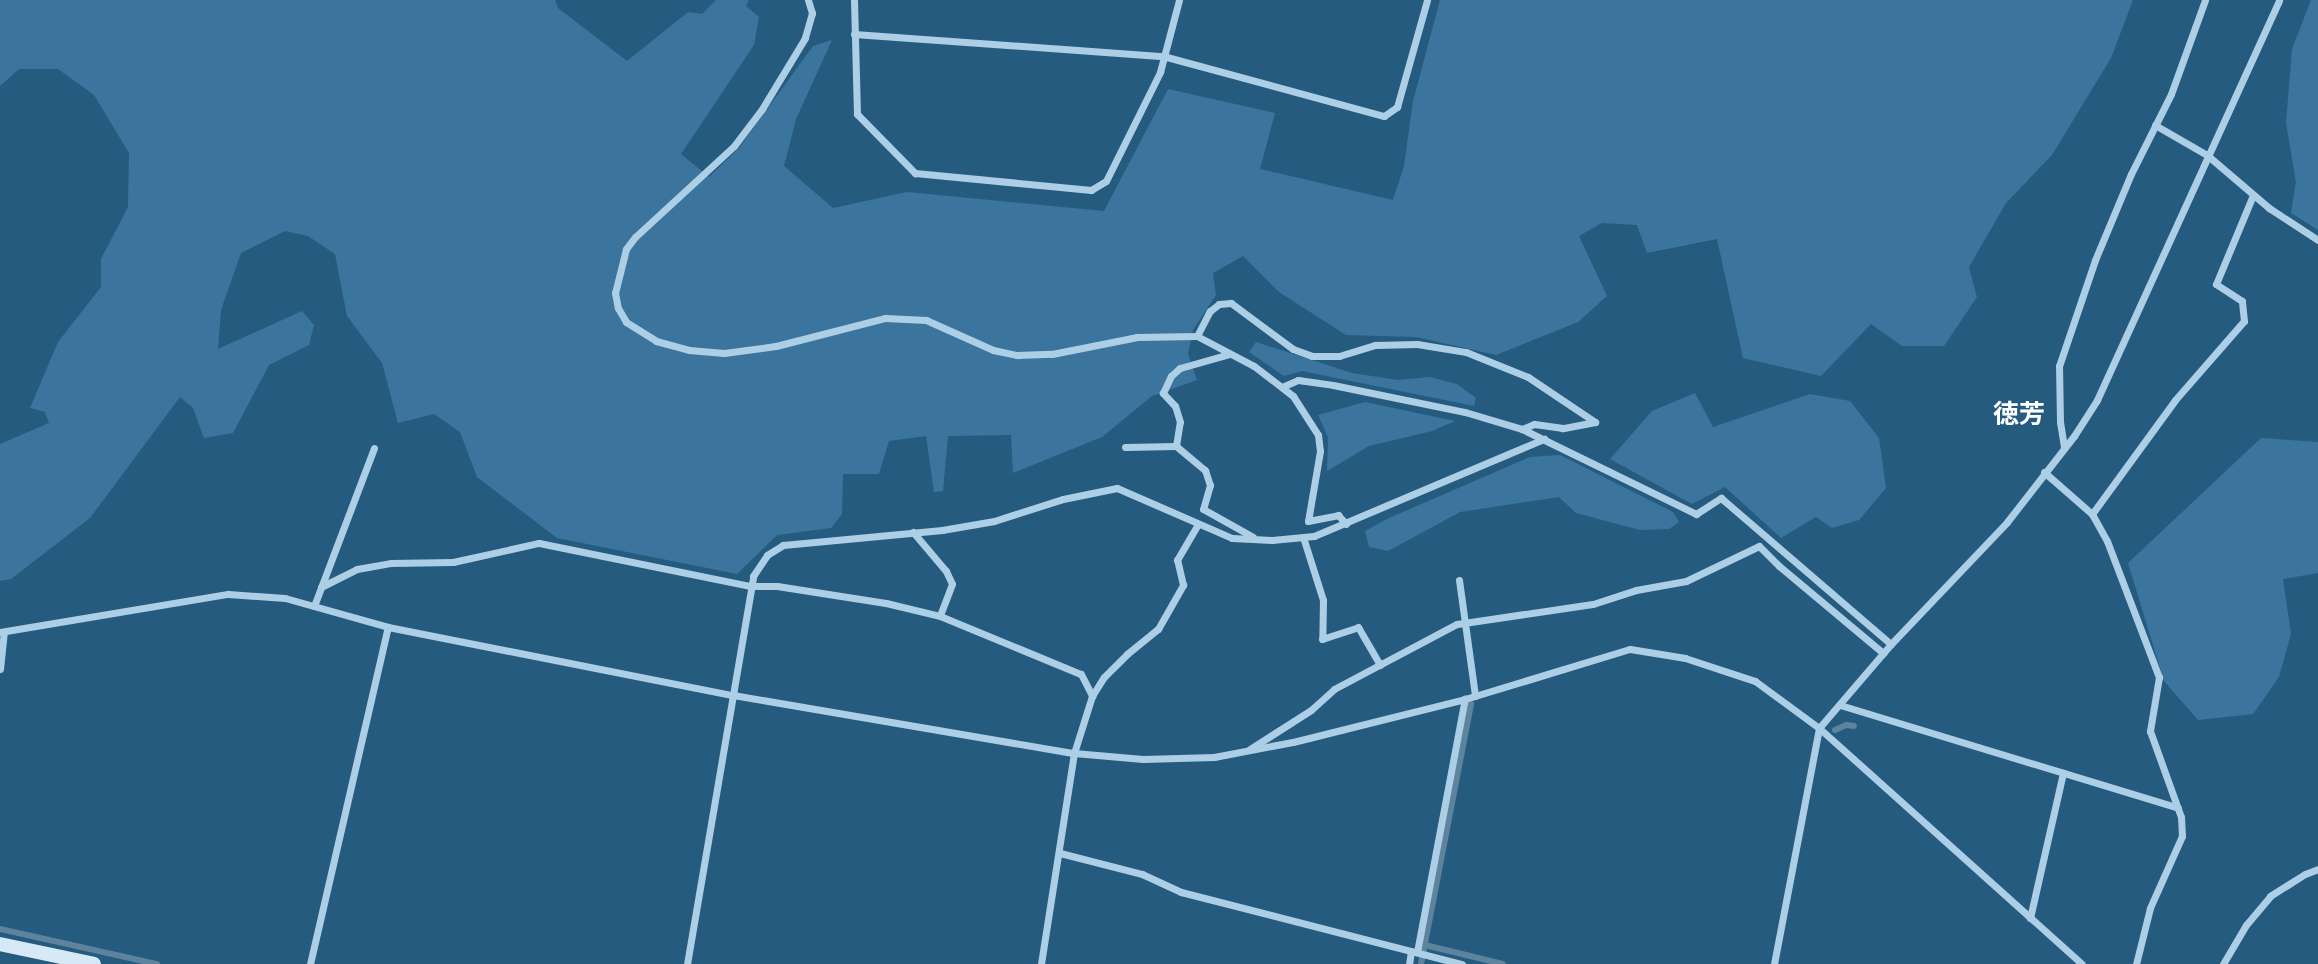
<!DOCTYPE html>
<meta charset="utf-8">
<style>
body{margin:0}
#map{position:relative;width:2318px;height:964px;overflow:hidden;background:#265b80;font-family:Ubuntu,"Noto Sans JP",sans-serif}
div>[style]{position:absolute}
.green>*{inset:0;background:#3b759d}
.stream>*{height:6px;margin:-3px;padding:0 3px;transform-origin:3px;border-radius:3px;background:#5e839c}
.street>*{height:7px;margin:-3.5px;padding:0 3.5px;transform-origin:3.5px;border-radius:3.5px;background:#adcfe6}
.secondary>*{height:14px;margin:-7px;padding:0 7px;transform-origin:7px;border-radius:7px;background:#d7e9f6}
span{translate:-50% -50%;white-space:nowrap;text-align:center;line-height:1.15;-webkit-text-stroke:5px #265b80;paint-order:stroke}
.quarter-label{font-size:26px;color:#fff;font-weight:700}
</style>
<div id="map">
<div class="green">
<div style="clip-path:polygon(0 0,555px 0,558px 8px,627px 61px,688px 12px,702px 14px,716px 0,749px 0,746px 6px,759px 17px,754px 45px,681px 154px,709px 177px,739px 148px,813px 46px,832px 40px,796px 119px,784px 166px,833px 208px,907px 192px,1104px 211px,1168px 89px,1275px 113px,1260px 169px,1393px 200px,1404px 166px,1413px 101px,1440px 0,2133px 0,2111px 58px,2052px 155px,2006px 203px,1969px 267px,1977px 297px,1944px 346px,1902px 346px,1871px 324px,1821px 376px,1743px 358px,1717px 239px,1647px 253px,1637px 225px,1602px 223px,1579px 236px,1607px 296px,1578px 322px,1496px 355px,1416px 337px,1346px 335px,1279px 292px,1243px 256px,1213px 273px,1216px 295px,1193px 330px,1188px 354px,1197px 380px,1152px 396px,1102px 437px,1013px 473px,1011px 435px,948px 436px,943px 491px,934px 492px,926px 436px,889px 441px,879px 474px,843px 474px,842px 514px,831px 528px,777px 535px,737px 574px,557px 538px,477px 477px,460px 432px,434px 414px,398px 423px,382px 363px,347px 316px,335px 254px,308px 236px,285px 231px,241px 253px,221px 310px,218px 349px,302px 311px,314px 325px,309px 345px,269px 365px,233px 433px,204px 438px,193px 408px,180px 397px,90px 518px,11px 579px,0 581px,0 444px,49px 423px,45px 412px,30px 408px,58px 342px,101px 287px,101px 259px,128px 207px,129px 153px,94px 95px,58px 69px,19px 69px,0 86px)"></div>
<div style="clip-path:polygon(2311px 0,2318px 0,2318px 230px,2291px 213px,2296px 182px,2286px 123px,2292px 49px)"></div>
<div style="clip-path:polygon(1256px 342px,1352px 373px,1398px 380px,1430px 377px,1457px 384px,1476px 398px,1474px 406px,1302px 371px,1284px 376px,1249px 352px)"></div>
<div style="clip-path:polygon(1695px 393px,1713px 427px,1810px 394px,1850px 401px,1879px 438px,1886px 488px,1859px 520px,1832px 528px,1816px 517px,1781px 538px,1725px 487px,1692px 504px,1610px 459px,1652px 411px)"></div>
<div style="clip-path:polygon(1365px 402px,1455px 421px,1432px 431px,1369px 446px,1327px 471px,1328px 437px,1318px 415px)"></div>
<div style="clip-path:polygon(2261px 438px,2318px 442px,2318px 573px,2283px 579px,2291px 634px,2279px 677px,2253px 714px,2198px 720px,2164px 681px,2128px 563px)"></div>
<div style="clip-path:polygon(1560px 455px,1673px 512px,1679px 522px,1669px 529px,1640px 530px,1576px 513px,1559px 497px,1460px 512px,1388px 551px,1369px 547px,1365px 531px,1389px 518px,1530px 457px)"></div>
</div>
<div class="stream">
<div style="left:1835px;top:730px;width:12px;rotate:-24deg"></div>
<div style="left:1846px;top:725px;width:8px;rotate:7deg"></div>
<div style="left:0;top:929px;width:161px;rotate:12.6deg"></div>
<div style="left:1425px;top:945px;width:80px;rotate:13.7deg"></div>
<div style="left:1421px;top:964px;width:265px;rotate:-79.1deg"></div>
</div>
<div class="street">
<div style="left:808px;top:0;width:14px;rotate:73deg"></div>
<div style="left:812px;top:13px;width:26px;rotate:106deg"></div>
<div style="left:805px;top:38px;width:83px;rotate:121.2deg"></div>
<div style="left:762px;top:109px;width:46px;rotate:127.1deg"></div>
<div style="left:734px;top:146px;width:134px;rotate:137.4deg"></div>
<div style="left:635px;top:237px;width:15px;rotate:127deg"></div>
<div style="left:626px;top:249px;width:45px;rotate:104deg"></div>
<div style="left:615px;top:293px;width:15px;rotate:79deg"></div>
<div style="left:618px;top:308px;width:16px;rotate:60deg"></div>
<div style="left:626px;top:322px;width:36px;rotate:32deg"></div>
<div style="left:656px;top:341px;width:34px;rotate:15deg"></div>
<div style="left:689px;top:350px;width:35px;rotate:5deg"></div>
<div style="left:724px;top:353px;width:52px;rotate:-7.7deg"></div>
<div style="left:776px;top:346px;width:113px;rotate:-14.4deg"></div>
<div style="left:885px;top:318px;width:41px;rotate:2.8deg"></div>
<div style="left:926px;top:320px;width:73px;rotate:24.1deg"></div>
<div style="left:993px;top:350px;width:25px;rotate:12deg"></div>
<div style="left:1017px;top:355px;width:35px;rotate:-2deg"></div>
<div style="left:1052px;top:354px;width:87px;rotate:-11.3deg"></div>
<div style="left:1137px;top:337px;width:60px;rotate:-1deg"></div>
<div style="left:1197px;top:336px;width:64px;rotate:27.8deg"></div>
<div style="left:1254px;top:366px;width:49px;rotate:37.6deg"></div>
<div style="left:1293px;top:396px;width:46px;rotate:57.3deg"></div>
<div style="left:1318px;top:435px;width:16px;rotate:83deg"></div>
<div style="left:1320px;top:451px;width:71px;rotate:99.7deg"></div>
<div style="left:1308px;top:521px;width:31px;rotate:-11deg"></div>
<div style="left:1338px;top:515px;width:12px;rotate:48deg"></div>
<div style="left:854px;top:0;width:114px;rotate:88.5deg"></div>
<div style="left:857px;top:114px;width:83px;rotate:45.5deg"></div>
<div style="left:915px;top:173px;width:177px;rotate:5.5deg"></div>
<div style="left:1091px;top:190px;width:17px;rotate:-31deg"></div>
<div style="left:1106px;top:181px;width:122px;rotate:-63.6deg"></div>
<div style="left:1160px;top:72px;width:74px;rotate:-75.2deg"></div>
<div style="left:854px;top:34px;width:310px;rotate:4.1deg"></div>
<div style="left:1163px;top:56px;width:229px;rotate:15.2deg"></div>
<div style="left:1384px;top:116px;width:16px;rotate:-35deg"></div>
<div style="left:1397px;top:107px;width:111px;rotate:-74.3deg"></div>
<div style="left:2155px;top:125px;width:60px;rotate:30deg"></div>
<div style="left:2207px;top:155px;width:82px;rotate:40.5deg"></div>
<div style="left:2269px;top:208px;width:59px;rotate:33.1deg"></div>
<div style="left:1197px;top:336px;width:28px;rotate:-63deg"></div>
<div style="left:1210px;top:311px;width:11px;rotate:-38deg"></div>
<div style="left:1219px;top:304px;width:12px;rotate:-5deg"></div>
<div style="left:1231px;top:303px;width:77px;rotate:36.6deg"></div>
<div style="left:1293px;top:349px;width:20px;rotate:20deg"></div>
<div style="left:1312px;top:356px;width:27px"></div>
<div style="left:1339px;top:356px;width:38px;rotate:-17deg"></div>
<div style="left:1375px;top:345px;width:42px;rotate:-1.4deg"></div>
<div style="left:1417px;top:344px;width:50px;rotate:9.3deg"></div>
<div style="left:1466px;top:352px;width:67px;rotate:22deg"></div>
<div style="left:1528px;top:377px;width:81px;rotate:33.9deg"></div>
<div style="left:1595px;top:422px;width:33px;rotate:169deg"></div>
<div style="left:1563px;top:428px;width:29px;rotate:-172deg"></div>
<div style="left:1534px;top:424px;width:13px;rotate:157deg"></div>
<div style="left:1282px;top:387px;width:17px;rotate:-24deg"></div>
<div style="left:1298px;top:380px;width:35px;rotate:8deg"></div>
<div style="left:1333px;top:385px;width:135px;rotate:11.6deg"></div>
<div style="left:1465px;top:412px;width:59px;rotate:16.6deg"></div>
<div style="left:1522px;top:429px;width:194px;rotate:26deg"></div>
<div style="left:1696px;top:514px;width:30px;rotate:-33deg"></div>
<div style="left:1721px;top:498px;width:224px;rotate:40.7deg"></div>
<div style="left:1176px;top:446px;width:24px;rotate:-81deg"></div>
<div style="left:1180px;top:422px;width:17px;rotate:-107deg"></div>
<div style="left:1175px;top:406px;width:18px;rotate:-133deg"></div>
<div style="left:1163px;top:393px;width:19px;rotate:-65deg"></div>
<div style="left:1171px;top:376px;width:12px;rotate:-42deg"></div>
<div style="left:1180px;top:368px;width:51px;rotate:-15.9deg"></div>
<div style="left:1125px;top:447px;width:51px;rotate:-1.1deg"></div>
<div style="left:1176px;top:446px;width:38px;rotate:40deg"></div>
<div style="left:1205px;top:470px;width:16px;rotate:72deg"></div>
<div style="left:1210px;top:485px;width:25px;rotate:106deg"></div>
<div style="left:1203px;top:509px;width:57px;rotate:29.2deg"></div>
<div style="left:2064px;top:447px;width:25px;rotate:-99deg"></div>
<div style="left:2060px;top:422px;width:56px;rotate:-91deg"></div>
<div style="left:2059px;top:366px;width:112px;rotate:-71.2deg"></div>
<div style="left:2095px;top:260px;width:93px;rotate:-67.3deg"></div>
<div style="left:2131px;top:174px;width:89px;rotate:-63.4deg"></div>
<div style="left:2171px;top:94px;width:100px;rotate:-70.1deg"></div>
<div style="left:2044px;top:472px;width:64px;rotate:41.2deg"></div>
<div style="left:2092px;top:514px;width:31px;rotate:61deg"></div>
<div style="left:2107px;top:541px;width:146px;rotate:69.1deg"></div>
<div style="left:2159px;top:677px;width:55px;rotate:99.5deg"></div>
<div style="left:2150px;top:731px;width:91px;rotate:70.2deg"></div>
<div style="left:2181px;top:817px;width:19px;rotate:87deg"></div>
<div style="left:2182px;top:836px;width:79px;rotate:114deg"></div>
<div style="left:2150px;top:908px;width:58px;rotate:104deg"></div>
<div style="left:2092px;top:514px;width:141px;rotate:-53.9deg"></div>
<div style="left:2175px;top:400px;width:105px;rotate:-48.9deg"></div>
<div style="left:2244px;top:321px;width:20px;rotate:-96deg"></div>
<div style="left:2242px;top:301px;width:31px;rotate:-147deg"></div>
<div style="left:2216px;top:284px;width:96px;rotate:-67.4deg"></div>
<div style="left:913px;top:532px;width:51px;rotate:49.8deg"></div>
<div style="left:946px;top:571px;width:14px;rotate:65deg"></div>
<div style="left:952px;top:584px;width:34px;rotate:111deg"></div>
<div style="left:1303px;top:537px;width:66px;rotate:72.4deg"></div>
<div style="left:1323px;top:600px;width:39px;rotate:91deg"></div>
<div style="left:1322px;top:639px;width:38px;rotate:-18deg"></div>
<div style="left:1358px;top:627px;width:44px;rotate:59.9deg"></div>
<div style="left:1459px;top:580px;width:117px;rotate:82.1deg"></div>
<div style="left:321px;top:587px;width:40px;rotate:-26.6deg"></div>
<div style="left:357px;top:569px;width:35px;rotate:-10deg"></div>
<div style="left:391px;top:563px;width:62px;rotate:-0.9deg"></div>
<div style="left:453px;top:562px;width:88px;rotate:-12.5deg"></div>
<div style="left:539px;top:543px;width:216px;rotate:11.5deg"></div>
<div style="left:751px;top:586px;width:26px"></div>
<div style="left:777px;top:586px;width:110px;rotate:8.9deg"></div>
<div style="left:886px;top:603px;width:56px;rotate:13.5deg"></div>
<div style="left:940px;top:616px;width:152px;rotate:22.4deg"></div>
<div style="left:1081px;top:674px;width:25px;rotate:63deg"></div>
<div style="left:1092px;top:696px;width:60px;rotate:107.5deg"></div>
<div style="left:1074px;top:753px;width:214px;rotate:98.9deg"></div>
<div style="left:314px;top:606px;width:169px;rotate:-69.2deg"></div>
<div style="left:0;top:632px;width:231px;rotate:-9.5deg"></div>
<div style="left:228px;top:594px;width:57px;rotate:4deg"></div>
<div style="left:285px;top:598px;width:107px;rotate:15.7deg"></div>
<div style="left:388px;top:627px;width:352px;rotate:11.2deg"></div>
<div style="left:733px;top:695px;width:346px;rotate:9.7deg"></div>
<div style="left:1074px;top:753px;width:69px;rotate:5deg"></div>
<div style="left:1143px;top:759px;width:71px;rotate:-1.6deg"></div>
<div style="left:1214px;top:757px;width:80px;rotate:-10.8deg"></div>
<div style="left:1293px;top:742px;width:177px;rotate:-14deg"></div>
<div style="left:1465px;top:699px;width:172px;rotate:-16.9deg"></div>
<div style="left:1630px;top:649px;width:56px;rotate:9.3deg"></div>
<div style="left:1685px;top:658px;width:74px;rotate:18.2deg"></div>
<div style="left:1755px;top:681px;width:79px;rotate:36.3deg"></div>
<div style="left:1819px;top:728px;width:353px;rotate:41.9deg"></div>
<div style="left:0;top:669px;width:37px;rotate:-84deg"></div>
<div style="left:1092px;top:696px;width:22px;rotate:-58deg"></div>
<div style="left:1104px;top:677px;width:33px;rotate:-45deg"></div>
<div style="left:1127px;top:654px;width:40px;rotate:-39deg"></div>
<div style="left:1158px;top:629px;width:51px;rotate:-60.4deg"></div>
<div style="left:1183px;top:585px;width:26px;rotate:-103deg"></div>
<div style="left:1177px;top:560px;width:42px;rotate:-59.7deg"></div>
<div style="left:1840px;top:705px;width:353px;rotate:16.9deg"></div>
<div style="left:1250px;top:749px;width:72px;rotate:-32.6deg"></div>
<div style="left:1311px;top:710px;width:31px;rotate:-42deg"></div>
<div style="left:1334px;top:689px;width:139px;rotate:-27.9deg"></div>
<div style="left:1457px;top:624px;width:137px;rotate:-8.4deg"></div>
<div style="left:1593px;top:604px;width:45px;rotate:-18deg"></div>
<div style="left:1636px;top:590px;width:51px;rotate:-10.2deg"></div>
<div style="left:1686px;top:581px;width:81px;rotate:-25.6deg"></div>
<div style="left:1759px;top:546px;width:28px;rotate:45deg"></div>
<div style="left:1779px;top:566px;width:136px;rotate:39.9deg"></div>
<div style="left:1060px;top:853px;width:85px;rotate:14.4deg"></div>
<div style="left:1142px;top:874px;width:43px;rotate:24.8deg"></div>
<div style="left:1181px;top:892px;width:290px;rotate:14.4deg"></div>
<div style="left:2030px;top:918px;width:149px;rotate:-77.2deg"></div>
<div style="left:1417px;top:952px;width:258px;rotate:-79.3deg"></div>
<div style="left:310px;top:964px;width:346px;rotate:-77deg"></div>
<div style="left:687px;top:964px;width:394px;rotate:-80.3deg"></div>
<div style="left:753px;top:576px;width:25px;rotate:-56deg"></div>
<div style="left:767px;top:555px;width:19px;rotate:-32deg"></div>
<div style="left:783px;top:545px;width:160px;rotate:-5.4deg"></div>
<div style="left:942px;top:530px;width:53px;rotate:-9.8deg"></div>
<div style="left:994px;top:521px;width:72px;rotate:-17.7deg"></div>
<div style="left:1063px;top:499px;width:55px;rotate:-11.5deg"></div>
<div style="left:1117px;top:488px;width:125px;rotate:23.5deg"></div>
<div style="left:1232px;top:538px;width:40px;rotate:2.9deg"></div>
<div style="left:1272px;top:540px;width:42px;rotate:-5.4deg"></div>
<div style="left:1314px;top:536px;width:250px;rotate:-22.9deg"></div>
<div style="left:1409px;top:964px;width:13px;rotate:-81deg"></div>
<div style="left:1774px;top:964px;width:240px;rotate:-79.2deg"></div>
<div style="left:1819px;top:728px;width:111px;rotate:-49.4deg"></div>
<div style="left:1891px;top:644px;width:168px;rotate:-46.4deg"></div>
<div style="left:2007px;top:522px;width:109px;rotate:-52.1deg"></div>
<div style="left:2074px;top:436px;width:43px;rotate:-57.4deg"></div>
<div style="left:2097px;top:400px;width:439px;rotate:-65.5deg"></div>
<div style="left:2223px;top:964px;width:45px;rotate:-59.5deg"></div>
<div style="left:2246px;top:925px;width:38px;rotate:-50deg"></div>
<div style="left:2270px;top:896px;width:41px;rotate:-32.2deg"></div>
<div style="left:2305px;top:874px;width:14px;rotate:-21deg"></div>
</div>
<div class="secondary">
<div style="left:0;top:944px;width:96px;rotate:12deg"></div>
</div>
<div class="quarter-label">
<span style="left:2019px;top:414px">徳芳</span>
</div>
</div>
